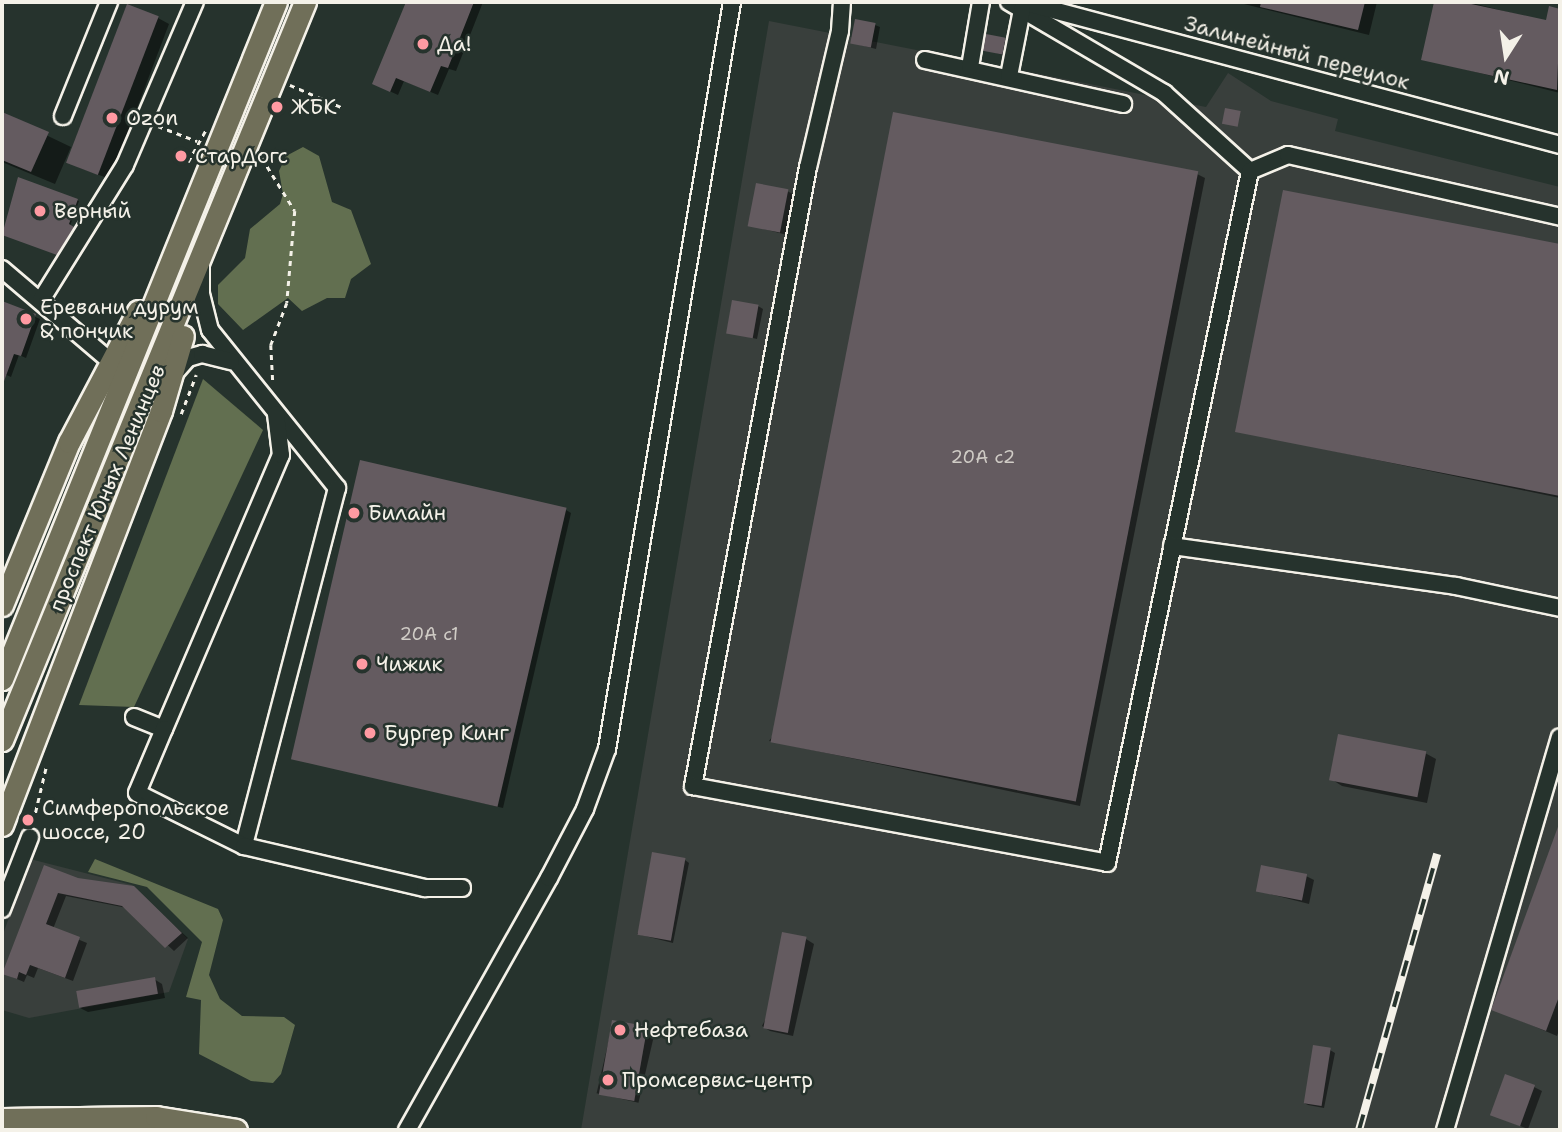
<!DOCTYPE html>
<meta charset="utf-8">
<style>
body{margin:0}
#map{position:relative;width:1562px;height:1132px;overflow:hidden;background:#26332d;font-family:"Shantell Sans",sans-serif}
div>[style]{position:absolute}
.built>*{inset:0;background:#393f3c}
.green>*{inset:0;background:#626f50}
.shadow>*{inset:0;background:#0007;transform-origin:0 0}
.building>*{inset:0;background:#645b60;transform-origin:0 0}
.path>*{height:2.5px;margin-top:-1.25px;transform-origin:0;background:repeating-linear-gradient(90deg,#f4f1e8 0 5px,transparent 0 10px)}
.roads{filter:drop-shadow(2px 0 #f4f1e8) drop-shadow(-2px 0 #f4f1e8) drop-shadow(0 2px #f4f1e8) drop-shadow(0 -2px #f4f1e8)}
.minor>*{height:16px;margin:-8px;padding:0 8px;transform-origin:8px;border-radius:8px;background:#26332d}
.major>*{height:21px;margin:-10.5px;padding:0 10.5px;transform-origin:10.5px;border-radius:10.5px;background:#706f59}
.rail>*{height:8px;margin-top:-4px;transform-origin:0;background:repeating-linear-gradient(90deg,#26332d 0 16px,#f4f1e8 0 32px);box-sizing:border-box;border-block:2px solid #f4f1e8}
.dots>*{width:19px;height:19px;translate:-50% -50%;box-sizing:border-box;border:4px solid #26332d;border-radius:50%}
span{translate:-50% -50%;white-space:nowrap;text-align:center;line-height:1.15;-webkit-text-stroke:5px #26332d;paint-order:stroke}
.number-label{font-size:18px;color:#d0ccc6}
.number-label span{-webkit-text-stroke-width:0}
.poi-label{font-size:21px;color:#f4f1e8}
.left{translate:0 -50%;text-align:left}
.street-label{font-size:21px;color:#f4f1e8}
.frame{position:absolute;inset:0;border:4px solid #f4f1e8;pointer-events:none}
.north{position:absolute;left:1471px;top:21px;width:70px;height:70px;-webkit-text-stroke:5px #26332d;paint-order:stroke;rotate:192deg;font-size:19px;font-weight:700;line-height:28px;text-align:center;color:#f4f1e8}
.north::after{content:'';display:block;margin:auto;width:24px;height:32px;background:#f4f1e8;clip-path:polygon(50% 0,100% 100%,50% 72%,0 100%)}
</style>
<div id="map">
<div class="built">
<div style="clip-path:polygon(769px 21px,1206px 107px,1228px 73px,1271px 101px,1338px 119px,1335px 131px,1560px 187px,1560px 1130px,581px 1130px)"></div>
<div style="clip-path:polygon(30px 859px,132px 885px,188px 939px,169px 992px,29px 1018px,2px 1010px,2px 937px)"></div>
</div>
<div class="green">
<div style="clip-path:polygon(303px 147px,319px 156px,332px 202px,351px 210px,371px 264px,351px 279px,345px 298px,327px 298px,302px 311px,288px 298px,243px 330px,218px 304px,218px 285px,245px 258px,250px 229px,280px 204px,283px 194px,279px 171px,286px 156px)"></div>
<div style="clip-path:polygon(203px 379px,263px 430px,134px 707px,79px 705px)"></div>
<div style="clip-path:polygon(95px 859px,218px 909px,223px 920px,209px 975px,220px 999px,242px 1016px,284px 1017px,295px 1025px,281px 1074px,273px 1083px,251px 1081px,199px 1054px,201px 1000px,186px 997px,202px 942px,147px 887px,88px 872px)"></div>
</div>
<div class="shadow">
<div style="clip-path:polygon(410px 2px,483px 2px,456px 71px,449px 69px,438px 95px,404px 81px,398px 95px,374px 84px)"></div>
<div style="clip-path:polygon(1236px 2px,1377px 2px,1369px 35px)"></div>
<div style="clip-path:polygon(1436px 2px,1468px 2px,1547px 22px,1550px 8px,1560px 10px,1560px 93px,1423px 59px)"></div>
<div style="clip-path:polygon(158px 18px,169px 24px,110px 179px,80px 168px,69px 162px)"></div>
<div style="clip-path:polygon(875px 25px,880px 27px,876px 49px,853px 43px)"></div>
<div style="clip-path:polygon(1005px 40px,1010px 43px,1007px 56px,985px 50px)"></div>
<div style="clip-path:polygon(2px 114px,71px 147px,55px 184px,2px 162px)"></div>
<div style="clip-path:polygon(1197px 174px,1205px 178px,1080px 806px,769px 741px)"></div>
<div style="clip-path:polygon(20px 180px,79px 201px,70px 226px,75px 228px,59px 255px,5px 235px)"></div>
<div style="clip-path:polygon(787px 191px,795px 195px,787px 235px,749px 225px)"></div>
<div style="clip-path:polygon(1284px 192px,1560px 246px,1560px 498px,1237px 431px)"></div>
<div style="clip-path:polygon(2px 303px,40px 319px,26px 358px,19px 355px,11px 377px,2px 373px)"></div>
<div style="clip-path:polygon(758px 306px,763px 309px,757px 339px,728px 332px)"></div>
<div style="clip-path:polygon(566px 510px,571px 513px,503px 808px,293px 758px)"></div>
<div style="clip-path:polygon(1425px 753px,1436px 759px,1427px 803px,1342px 786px,1331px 779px)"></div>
<div style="clip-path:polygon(1560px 828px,1560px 1028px,1557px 1036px,1493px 1009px)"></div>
<div style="clip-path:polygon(685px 860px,689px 863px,673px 943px,637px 934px)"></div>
<div style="clip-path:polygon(45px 867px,77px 879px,133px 888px,188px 938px,174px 951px,127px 908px,66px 896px,53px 929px,87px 943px,73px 981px,38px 968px,34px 978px,27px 975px,24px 982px,12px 977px)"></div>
<div style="clip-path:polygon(1306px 876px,1314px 880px,1309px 904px,1258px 891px)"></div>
<div style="clip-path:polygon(806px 939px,814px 944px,793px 1036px,770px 1031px,762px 1026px)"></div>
<div style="clip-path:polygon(154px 979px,162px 984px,165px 998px,88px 1012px,80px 1008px)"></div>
<div style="left:613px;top:1022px;width:43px;height:73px;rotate:13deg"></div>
<div style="clip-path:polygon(1330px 1050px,1335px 1053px,1324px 1108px,1308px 1105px,1304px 1103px)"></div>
<div style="clip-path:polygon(1534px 1087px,1542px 1091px,1528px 1129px,1500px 1118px)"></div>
</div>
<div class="building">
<div style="clip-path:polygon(406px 2px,474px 2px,448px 68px,441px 66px,430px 92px,396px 78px,390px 92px,372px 84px)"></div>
<div style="clip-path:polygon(1261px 2px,1365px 2px,1358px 30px,1260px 7px)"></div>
<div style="clip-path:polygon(1434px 2px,1462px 2px,1546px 20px,1549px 6px,1560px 9px,1557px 90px,1421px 60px)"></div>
<div style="left:127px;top:4px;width:34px;height:170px;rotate:21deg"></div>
<div style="left:855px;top:19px;width:21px;height:25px;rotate:11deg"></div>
<div style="left:986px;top:34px;width:20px;height:17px;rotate:11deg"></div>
<div style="left:1225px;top:108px;width:16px;height:16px;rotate:11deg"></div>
<div style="clip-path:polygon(2px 112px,49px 132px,31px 172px,2px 160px)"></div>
<div style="left:893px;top:112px;width:311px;height:642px;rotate:11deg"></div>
<div style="clip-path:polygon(18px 177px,78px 199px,69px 224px,74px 227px,57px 255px,2px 235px)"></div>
<div style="left:756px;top:183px;width:33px;height:44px;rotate:11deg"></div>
<div style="clip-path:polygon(1283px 190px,1560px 244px,1560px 496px,1235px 432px)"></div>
<div style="left:732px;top:300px;width:27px;height:34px;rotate:10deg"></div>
<div style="clip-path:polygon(2px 301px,36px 314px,21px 356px,14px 354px,3px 384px)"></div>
<div style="left:360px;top:460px;width:212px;height:307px;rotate:13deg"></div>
<div style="left:1338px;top:734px;width:90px;height:47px;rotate:11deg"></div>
<div style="clip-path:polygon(1559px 824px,1560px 994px,1546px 1031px,1491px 1010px)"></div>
<div style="left:652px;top:852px;width:34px;height:84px;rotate:10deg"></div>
<div style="clip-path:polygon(44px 865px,78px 878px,134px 886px,182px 933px,165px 948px,122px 906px,58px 893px,46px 924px,80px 937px,65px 978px,30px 965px,26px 975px,19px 972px,17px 979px,2px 974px)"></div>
<div style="left:1261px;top:865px;width:47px;height:27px;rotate:11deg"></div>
<div style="left:782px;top:932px;width:25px;height:98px;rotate:11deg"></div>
<div style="left:155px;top:977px;width:17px;height:80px;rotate:80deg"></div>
<div style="left:612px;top:1020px;width:36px;height:76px;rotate:10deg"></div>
<div style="left:1313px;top:1045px;width:18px;height:59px;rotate:9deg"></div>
<div style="left:1505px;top:1074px;width:32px;height:44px;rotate:20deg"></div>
</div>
<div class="path">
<div style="left:290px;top:85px;width:56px;rotate:23.3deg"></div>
<div style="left:158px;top:126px;width:42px;rotate:21deg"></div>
<div style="left:262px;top:158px;width:62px;rotate:58.1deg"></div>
<div style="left:295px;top:211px;width:92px;rotate:95deg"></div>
<div style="left:287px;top:303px;width:45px;rotate:110.9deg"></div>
<div style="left:271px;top:345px;width:38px;rotate:87deg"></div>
<div style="left:188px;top:162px;width:38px;rotate:-61deg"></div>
<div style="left:181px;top:414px;width:42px;rotate:-69deg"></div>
<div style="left:33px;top:822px;width:57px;rotate:-76.7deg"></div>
</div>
<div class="roads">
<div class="minor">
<div style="left:842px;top:2px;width:29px;rotate:94deg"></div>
<div style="left:840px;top:31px;width:140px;rotate:103.2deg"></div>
<div style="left:808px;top:167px;width:630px;rotate:100.52deg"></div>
<div style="left:693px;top:786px;width:421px;rotate:10.5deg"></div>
<div style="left:1107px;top:863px;width:707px;rotate:-78.32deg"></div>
<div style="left:1009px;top:2px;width:180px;rotate:30.4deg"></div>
<div style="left:1164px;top:93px;width:116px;rotate:42.2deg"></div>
<div style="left:1023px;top:2px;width:556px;rotate:14.91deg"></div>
<div style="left:925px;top:60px;width:203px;rotate:12.5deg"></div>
<div style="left:970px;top:67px;width:66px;rotate:-80.4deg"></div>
<div style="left:1009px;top:76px;width:67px;rotate:-78.9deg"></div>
<div style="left:63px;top:116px;width:123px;rotate:-68deg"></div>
<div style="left:1250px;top:171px;width:41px;rotate:-22.8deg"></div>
<div style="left:1288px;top:155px;width:279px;rotate:12.8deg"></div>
<div style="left:201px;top:263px;width:31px;rotate:90deg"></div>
<div style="left:201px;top:294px;width:37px;rotate:76deg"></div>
<div style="left:210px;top:330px;width:203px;rotate:51.2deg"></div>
<div style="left:337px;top:488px;width:370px;rotate:104.6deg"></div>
<div style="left:2px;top:269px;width:140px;rotate:40.4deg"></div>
<div style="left:41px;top:300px;width:159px;rotate:-58.1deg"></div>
<div style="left:125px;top:165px;width:177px;rotate:-66.8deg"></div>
<div style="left:173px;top:375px;width:23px;rotate:-49deg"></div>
<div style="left:188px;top:358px;width:15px;rotate:-16deg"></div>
<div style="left:202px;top:354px;width:30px;rotate:14deg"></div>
<div style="left:1172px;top:546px;width:287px;rotate:8deg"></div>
<div style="left:1456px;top:586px;width:106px;rotate:11.9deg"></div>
<div style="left:134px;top:717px;width:32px;rotate:22deg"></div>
<div style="left:164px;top:729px;width:298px;rotate:-66.9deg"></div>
<div style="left:281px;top:455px;width:41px;rotate:-97deg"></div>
<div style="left:164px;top:729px;width:69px;rotate:112.9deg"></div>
<div style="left:137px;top:793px;width:119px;rotate:26.4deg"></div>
<div style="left:244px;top:846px;width:186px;rotate:13.1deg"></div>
<div style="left:425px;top:888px;width:37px"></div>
<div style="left:2px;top:909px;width:77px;rotate:-68.7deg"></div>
<div style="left:407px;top:1130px;width:289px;rotate:-60.6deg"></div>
<div style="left:549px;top:878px;width:78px;rotate:-62.4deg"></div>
<div style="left:585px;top:809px;width:64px;rotate:-69.9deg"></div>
<div style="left:607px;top:749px;width:757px;rotate:-80.5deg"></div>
<div style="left:1445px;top:1130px;width:409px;rotate:-73.7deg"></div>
</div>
<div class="major">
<div style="left:2px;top:605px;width:176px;rotate:-67.7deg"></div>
<div style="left:69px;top:442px;width:148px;rotate:-62.2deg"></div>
<div style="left:2px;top:679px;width:730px;rotate:-67.97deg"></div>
<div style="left:2px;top:740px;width:798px;rotate:-67.68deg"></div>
<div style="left:2px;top:825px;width:443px;rotate:-69deg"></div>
<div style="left:161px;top:411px;width:78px;rotate:-73.7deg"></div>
<div style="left:2px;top:1119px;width:154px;rotate:-0.7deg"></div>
<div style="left:156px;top:1117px;width:81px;rotate:9.2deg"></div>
</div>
</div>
<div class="rail">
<div style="left:1359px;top:1130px;width:287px;rotate:-74.2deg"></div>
</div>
<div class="dots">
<div style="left:423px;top:44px;background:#ff9aa2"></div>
<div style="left:277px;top:107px;background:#ff9aa2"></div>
<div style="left:112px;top:118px;background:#ff9aa2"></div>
<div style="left:181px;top:156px;background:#ff9aa2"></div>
<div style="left:40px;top:211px;background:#ff9aa2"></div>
<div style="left:26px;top:319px;background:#ff9aa2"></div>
<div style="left:354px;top:513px;background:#ff9aa2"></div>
<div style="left:362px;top:664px;background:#ff9aa2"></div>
<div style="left:370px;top:733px;background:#ff9aa2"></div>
<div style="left:28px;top:820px;background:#ff9aa2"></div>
<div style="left:620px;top:1030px;background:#ff9aa2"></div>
<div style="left:608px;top:1080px;background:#ff9aa2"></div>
</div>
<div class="number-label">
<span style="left:983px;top:457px">20А с2</span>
<span style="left:429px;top:634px">20А с1</span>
</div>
<div class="poi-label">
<span class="left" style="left:437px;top:44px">Да!</span>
<span class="left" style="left:291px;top:107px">ЖБК</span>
<span class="left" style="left:126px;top:118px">Ozon</span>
<span class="left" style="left:195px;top:156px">СтарДогс</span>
<span class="left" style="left:54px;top:211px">Верный</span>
<span class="left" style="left:40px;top:319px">Еревани дурум<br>&amp; пончик</span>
<span class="left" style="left:368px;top:513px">Билайн</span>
<span class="left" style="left:376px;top:664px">Чижик</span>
<span class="left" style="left:384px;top:733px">Бургер Кинг</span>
<span class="left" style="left:42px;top:820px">Симферопольское<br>шоссе, 20</span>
<span class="left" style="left:634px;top:1030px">Нефтебаза</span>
<span class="left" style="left:622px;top:1080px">Промсервис-центр</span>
</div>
<div class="street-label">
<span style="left:1297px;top:53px;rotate:15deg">Залинейный переулок</span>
<span style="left:107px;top:488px;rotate:-67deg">проспект Юных Ленинцев</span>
</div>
<div class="frame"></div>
<div class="north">N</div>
</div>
